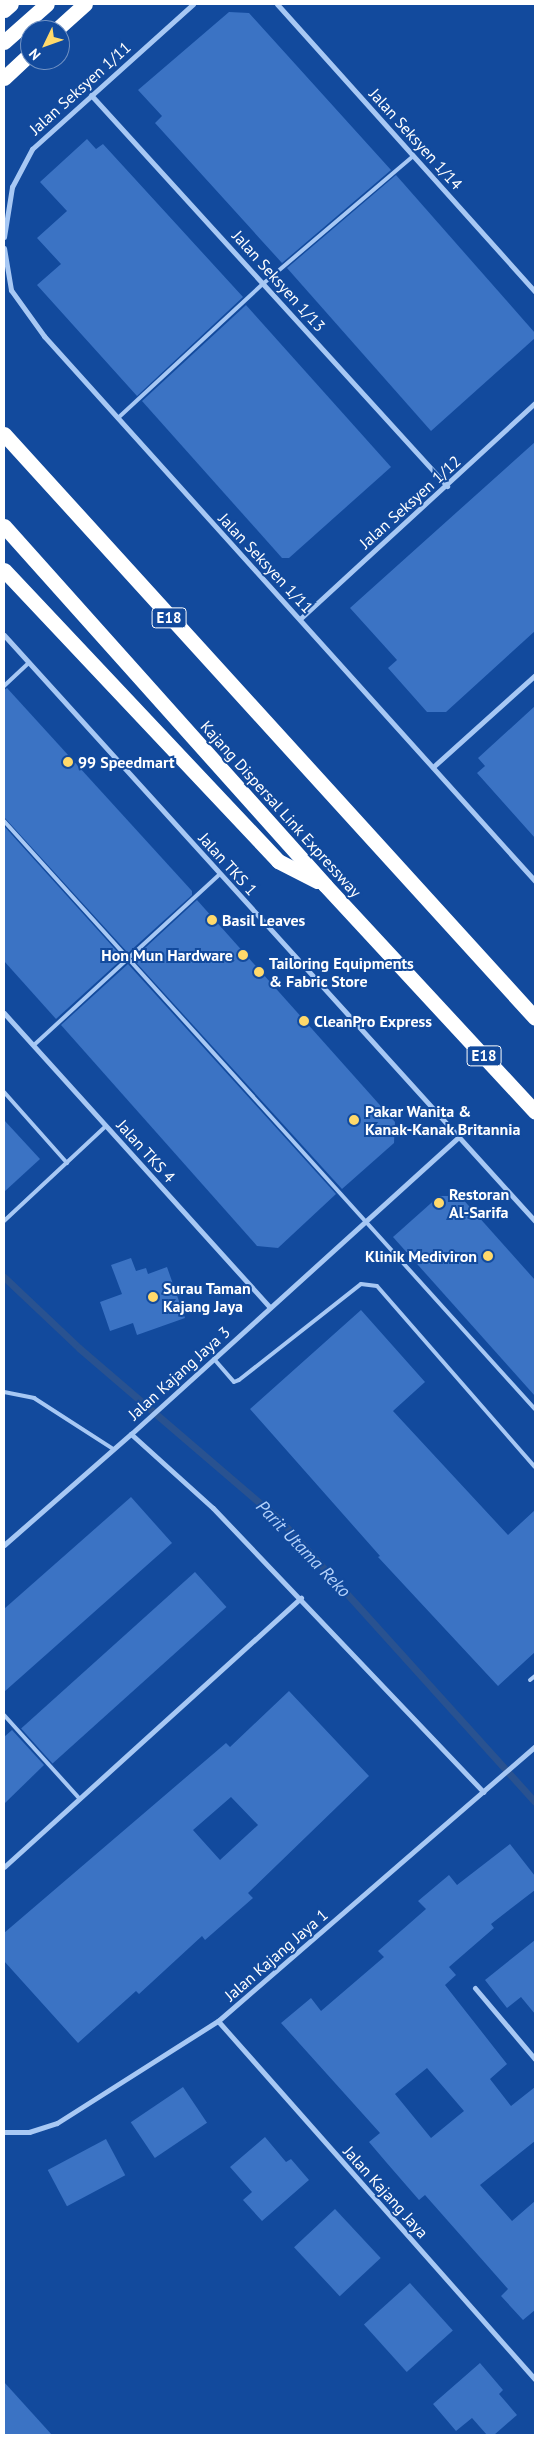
<!DOCTYPE html>
<style>
body{margin:0}
#map{position:relative;width:539px;height:2439px;overflow:hidden;background:#124a9d;font-family:"PT Sans",sans-serif}
div>[style]{position:absolute}
.stream>*{height:7px;margin:-3.5px;padding:0 3.5px;transform-origin:3.5px;border-radius:3.5px;background:#295290}
.building>*{inset:0;background:#3b73c4;transform-origin:0 0}
.service>*{height:4px;margin:-2px;padding:0 2px;transform-origin:2px;border-radius:2px;background:#a7c8f4}
.minor>*{height:5px;margin:-2.5px;padding:0 2.5px;transform-origin:2.5px;border-radius:2.5px;background:#a7c8f4}
.motorway>*{height:15px;margin:-7.5px;padding:0 7.5px;transform-origin:7.5px;border-radius:7.5px;background:#fff}
.dots>*{width:14px;height:14px;translate:-50% -50%;box-sizing:border-box;border:2px solid #124a9d;border-radius:50%}
span{translate:-50% -50%;white-space:nowrap;text-align:center;line-height:1.15;-webkit-text-stroke:4px #124a9d;paint-order:stroke}
.shield-label span{padding:1px 4px;background:#124a9d;border:1px solid;border-radius:4px;-webkit-text-stroke-width:0}
.shield-label{font-size:15px;color:#fff;font-weight:700}
.street-label{font-size:16px;color:#fff}
.poi-label{font-size:16px;color:#fff;font-weight:700}
.left{translate:0 -50%;text-align:left}
.right{translate:-100% -50%;text-align:right}
.water-label{font-size:18px;color:#b4d2fb;font-style:italic}
.frame{position:absolute;inset:0;border:5px solid #fff;pointer-events:none}
.north{position:absolute;left:20px;top:20px;width:50px;height:50px;box-sizing:border-box;background:#124a9d;border:1px solid #7192c4;border-radius:50%;rotate:228deg;font-size:14px;font-weight:700;line-height:20px;text-align:center;color:#fff}
.north::after{content:'';display:block;margin:auto;width:18px;height:22px;background:#ffd96b;clip-path:polygon(50% 0,100% 100%,50% 72%,0 100%)}
</style>
<div id="map">
<div class="stream">
<div style="left:4px;top:1277px;width:103px;rotate:43.4deg"></div>
<div style="left:79px;top:1348px;width:267px;rotate:40.6deg"></div>
<div style="left:282px;top:1522px;width:377px;rotate:47.9deg"></div>
</div>
<div class="building">
<div style="clip-path:polygon(229px 12px,249px 13px,391px 170px,282px 263px,155px 123px,162px 116px,138px 90px)"></div>
<div style="clip-path:polygon(87px 139px,96px 149px,103px 144px,243px 297px,137px 396px,37px 285px,61px 264px,37px 238px,67px 211px,40px 182px)"></div>
<div style="clip-path:polygon(396px 175px,535px 333px,535px 338px,431px 431px,287px 268px)"></div>
<div style="clip-path:polygon(246px 305px,391px 467px,289px 558px,282px 558px,142px 401px)"></div>
<div style="clip-path:polygon(535px 442px,535px 631px,446px 712px,427px 712px,388px 668px,397px 660px,350px 608px)"></div>
<div style="clip-path:polygon(7px 688px,192px 891px,192px 895px,128px 953px,4px 817px,4px 690px)"></div>
<div style="clip-path:polygon(535px 706px,535px 838px,477px 773px,485px 766px,478px 758px)"></div>
<div style="clip-path:polygon(4px 826px,123px 958px,56px 1019px,4px 961px)"></div>
<div style="clip-path:polygon(197px 900px,395px 1122px,394px 1143px,342px 1189px,133px 959px)"></div>
<div style="clip-path:polygon(128px 964px,336px 1194px,278px 1248px,257px 1246px,61px 1025px)"></div>
<div style="clip-path:polygon(4px 1120px,40px 1159px,4px 1192px)"></div>
<div style="clip-path:polygon(439px 1196px,460px 1196px,535px 1280px,535px 1396px,393px 1237px)"></div>
<div style="clip-path:polygon(131px 1258px,136px 1271px,146px 1268px,148px 1274px,167px 1267px,185px 1318px,137px 1335px,133px 1323px,110px 1331px,100px 1302px,122px 1294px,111px 1265px)"></div>
<div style="clip-path:polygon(361px 1310px,425px 1382px,393px 1411px,508px 1535px,535px 1510px,535px 1652px,498px 1686px,378px 1557px,380px 1556px,250px 1409px)"></div>
<div style="clip-path:polygon(131px 1497px,172px 1543px,4px 1692px,4px 1609px)"></div>
<div style="left:195px;top:1572px;width:47px;height:234px;rotate:48deg"></div>
<div style="clip-path:polygon(evenodd,289px 1691px,369px 1776px,248px 1893px,253px 1898px,205px 1940px,202px 1936px,139px 1994px,136px 1991px,78px 2043px,4px 1961px,4px 1933px,226px 1743px,230px 1747px,289px 1691px,231px 1797px,258px 1825px,220px 1860px,193px 1830px,231px 1797px)"></div>
<div style="clip-path:polygon(12px 1730px,44px 1765px,4px 1804px,4px 1737px)"></div>
<div style="clip-path:polygon(evenodd,510px 1844px,535px 1876px,535px 1890px,491px 1924px,494px 1928px,449px 1967px,456px 1975px,445px 1985px,507px 2064px,490px 2079px,511px 2106px,535px 2087px,535px 2141px,480px 2185px,512px 2221px,535px 2201px,535px 2310px,523px 2320px,501px 2296px,508px 2289px,425px 2195px,419px 2200px,386px 2162px,369px 2142px,380px 2133px,281px 2023px,311px 1998px,321px 2011px,384px 1957px,378px 1951px,426px 1909px,418px 1901px,449px 1875px,457px 1885px,510px 1844px,427px 2068px,464px 2111px,431px 2138px,395px 2094px,427px 2068px)"></div>
<div style="clip-path:polygon(535px 1940px,535px 2014px,521px 1997px,507px 2008px,485px 1980px)"></div>
<div style="left:183px;top:2087px;width:43px;height:63px;rotate:56deg"></div>
<div style="clip-path:polygon(265px 2137px,286px 2162px,291px 2159px,309px 2180px,262px 2221px,243px 2200px,252px 2192px,230px 2167px)"></div>
<div style="left:106px;top:2139px;width:41px;height:66px;rotate:62deg"></div>
<div style="left:335px;top:2209px;width:67px;height:56px;rotate:47deg"></div>
<div style="left:410px;top:2283px;width:64px;height:62px;rotate:48deg"></div>
<div style="clip-path:polygon(480px 2363px,503px 2390px,499px 2394px,517px 2415px,494px 2435px,487px 2435px,472px 2418px,456px 2431px,433px 2404px)"></div>
<div style="clip-path:polygon(4px 2382px,52px 2435px,4px 2435px)"></div>
</div>
<div class="service">
<div style="left:118px;top:418px;width:199px;rotate:-42.8deg"></div>
<div style="left:264px;top:283px;width:196px;rotate:-40.4deg"></div>
<div style="left:4px;top:686px;width:34px;rotate:-43deg"></div>
<div style="left:4px;top:821px;width:792px;rotate:47.92deg"></div>
<div style="left:34px;top:1045px;width:253px;rotate:-42.6deg"></div>
<div style="left:4px;top:1092px;width:95px;rotate:48.4deg"></div>
<div style="left:4px;top:1221px;width:139px;rotate:-43deg"></div>
<div style="left:214px;top:1359px;width:30px;rotate:49deg"></div>
<div style="left:234px;top:1382px;width:5px;rotate:-22deg"></div>
<div style="left:239px;top:1380px;width:155px;rotate:-38.2deg"></div>
<div style="left:361px;top:1284px;width:16px;rotate:7deg"></div>
<div style="left:377px;top:1286px;width:240px;rotate:48.9deg"></div>
<div style="left:4px;top:1392px;width:31px;rotate:11deg"></div>
<div style="left:34px;top:1398px;width:94px;rotate:32.8deg"></div>
<div style="left:530px;top:1680px;width:6px;rotate:-39deg"></div>
<div style="left:4px;top:1715px;width:113px;rotate:47.9deg"></div>
</div>
<div class="minor">
<div style="left:277px;top:4px;width:387px;rotate:48.1deg"></div>
<div style="left:91px;top:95px;width:529px;rotate:47.68deg"></div>
<div style="left:4px;top:237px;width:51px;rotate:-80.9deg"></div>
<div style="left:12px;top:187px;width:43px;rotate:-62.2deg"></div>
<div style="left:32px;top:149px;width:217px;rotate:-42deg"></div>
<div style="left:4px;top:248px;width:43px;rotate:80.5deg"></div>
<div style="left:11px;top:290px;width:57px;rotate:54.3deg"></div>
<div style="left:44px;top:336px;width:734px;rotate:47.98deg"></div>
<div style="left:301px;top:618px;width:318px;rotate:-42.6deg"></div>
<div style="left:4px;top:635px;width:791px;rotate:47.82deg"></div>
<div style="left:433px;top:767px;width:137px;rotate:-42deg"></div>
<div style="left:4px;top:1013px;width:396px;rotate:47.9deg"></div>
<div style="left:131px;top:1434px;width:110px;rotate:42.1deg"></div>
<div style="left:213px;top:1508px;width:392px;rotate:46.4deg"></div>
<div style="left:4px;top:1545px;width:169px;rotate:-41.2deg"></div>
<div style="left:131px;top:1434px;width:442px;rotate:-42.2deg"></div>
<div style="left:4px;top:1867px;width:401px;rotate:-42.2deg"></div>
<div style="left:475px;top:1988px;width:93px;rotate:49.8deg"></div>
<div style="left:218px;top:2021px;width:478px;rotate:48.5deg"></div>
<div style="left:4px;top:2132px;width:25px"></div>
<div style="left:29px;top:2132px;width:29px;rotate:-18deg"></div>
<div style="left:57px;top:2123px;width:191px;rotate:-32.4deg"></div>
<div style="left:218px;top:2021px;width:420px;rotate:-40.9deg"></div>
</div>
<div class="motorway">
<div style="left:4px;top:10px;width:9px;rotate:-41deg"></div>
<div style="left:56px;top:30px;width:39px;rotate:-42deg"></div>
<div style="left:4px;top:42px;width:57px;rotate:-41.5deg"></div>
<div style="left:4px;top:78px;width:35px;rotate:-43deg"></div>
<div style="left:4px;top:434px;width:789px;rotate:47.72deg"></div>
<div style="left:4px;top:526px;width:482px;rotate:48.2deg"></div>
<div style="left:325px;top:885px;width:309px;rotate:47.2deg"></div>
<div style="left:4px;top:570px;width:400px;rotate:46.7deg"></div>
<div style="left:278px;top:861px;width:44px;rotate:27.1deg"></div>
</div>
<div class="dots">
<div style="left:68px;top:762px;background:#ffd96b"></div>
<div style="left:212px;top:920px;background:#ffd96b"></div>
<div style="left:243px;top:955px;background:#ffd96b"></div>
<div style="left:259px;top:972px;background:#ffd96b"></div>
<div style="left:304px;top:1021px;background:#ffd96b"></div>
<div style="left:354px;top:1120px;background:#ffd96b"></div>
<div style="left:439px;top:1203px;background:#ffd96b"></div>
<div style="left:488px;top:1256px;background:#ffd96b"></div>
<div style="left:153px;top:1297px;background:#ffd96b"></div>
</div>
<div class="shield-label">
<span style="left:169px;top:618px">E18</span>
<span style="left:484px;top:1056px">E18</span>
</div>
<div class="street-label">
<span style="left:80px;top:88px;rotate:-42deg">Jalan Seksyen 1/11</span>
<span style="left:416px;top:139px;rotate:48deg">Jalan Seksyen 1/14</span>
<span style="left:279px;top:281px;rotate:48deg">Jalan Seksyen 1/13</span>
<span style="left:410px;top:502px;rotate:-42deg">Jalan Seksyen 1/12</span>
<span style="left:266px;top:563px;rotate:47deg">Jalan Seksyen 1/11</span>
<span style="left:281px;top:809px;rotate:48deg">Kajang Dispersal Link Expressway</span>
<span style="left:228px;top:864px;rotate:48deg">Jalan TKS 1</span>
<span style="left:146px;top:1151px;rotate:48deg">Jalan TKS 4</span>
<span style="left:179px;top:1373px;rotate:-42deg">Jalan Kajang Jaya 3</span>
<span style="left:276px;top:1955px;rotate:-41deg">Jalan Kajang Jaya 1</span>
<span style="left:386px;top:2192px;rotate:48deg">Jalan Kajang Jaya</span>
</div>
<div class="poi-label">
<span class="left" style="left:78px;top:762px">99 Speedmart</span>
<span class="left" style="left:222px;top:920px">Basil Leaves</span>
<span class="right" style="left:233px;top:955px">Hon Mun Hardware</span>
<span class="left" style="left:269px;top:972px">Tailoring Equipments<br>&amp; Fabric Store</span>
<span class="left" style="left:314px;top:1021px">CleanPro Express</span>
<span class="left" style="left:365px;top:1120px">Pakar Wanita &amp;<br>Kanak-Kanak Britannia</span>
<span class="left" style="left:449px;top:1203px">Restoran<br>Al-Sarifa</span>
<span class="right" style="left:477px;top:1256px">Klinik Mediviron</span>
<span class="left" style="left:163px;top:1297px">Surau Taman<br>Kajang Jaya</span>
</div>
<div class="water-label">
<span style="left:303px;top:1549px;rotate:46deg">Parit Utama Reko</span>
</div>
<div class="frame"></div>
<div class="north">N</div>
</div>
